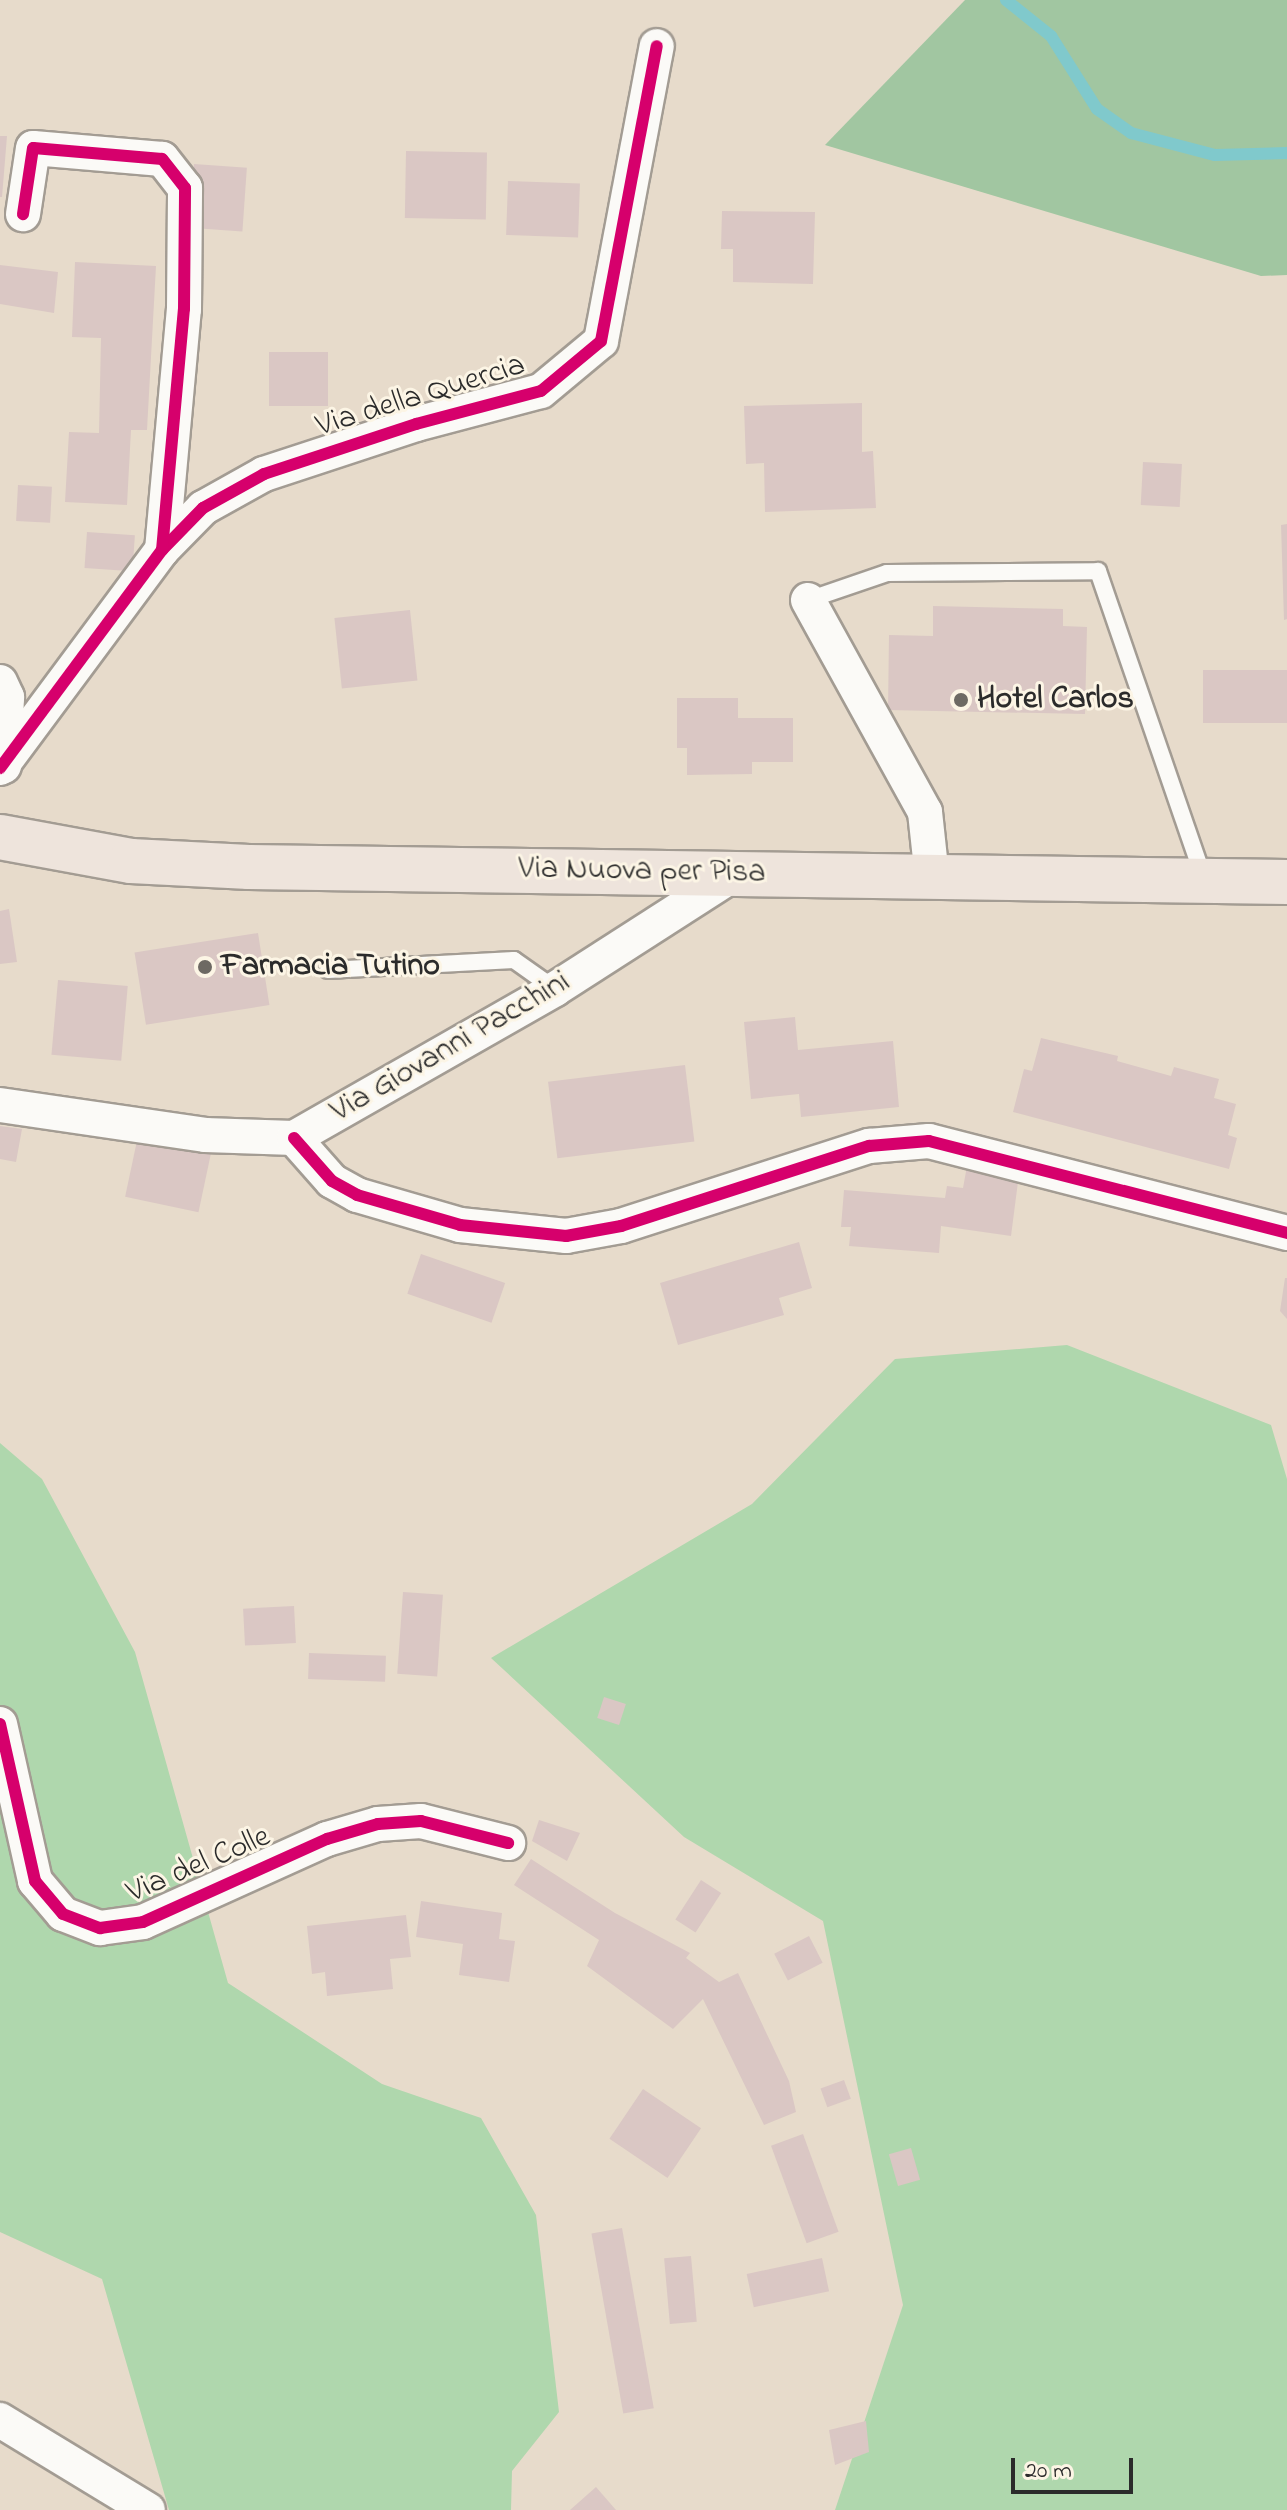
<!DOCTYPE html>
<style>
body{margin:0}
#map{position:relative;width:1287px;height:2510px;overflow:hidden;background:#e7dbcb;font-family:"Indie Flower",sans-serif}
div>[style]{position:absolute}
.green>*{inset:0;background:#afd7ad}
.forest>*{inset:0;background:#a1c6a1}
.stream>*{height:12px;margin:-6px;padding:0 6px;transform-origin:6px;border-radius:6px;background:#80c9cc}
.building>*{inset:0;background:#dac7c4;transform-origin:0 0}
.roads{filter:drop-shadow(2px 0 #a39c93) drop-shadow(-2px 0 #a39c93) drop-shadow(0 2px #a39c93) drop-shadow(0 -2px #a39c93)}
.lane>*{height:16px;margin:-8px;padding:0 8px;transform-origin:8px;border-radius:8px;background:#fbfaf7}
.street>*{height:34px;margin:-17px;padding:0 17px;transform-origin:17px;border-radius:17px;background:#fbfaf7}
.primary>*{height:44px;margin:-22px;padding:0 22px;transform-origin:22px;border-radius:22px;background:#eee4dc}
.cycleway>*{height:12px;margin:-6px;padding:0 6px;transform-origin:6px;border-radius:6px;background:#d6006c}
.dots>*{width:22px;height:22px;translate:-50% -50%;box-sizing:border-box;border:4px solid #fcf5e5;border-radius:50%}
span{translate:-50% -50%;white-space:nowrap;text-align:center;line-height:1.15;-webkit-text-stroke:6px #fcf5e5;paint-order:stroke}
.street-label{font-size:32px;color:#2b2b2b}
.poi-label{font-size:32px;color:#2b2b2b;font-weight:700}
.left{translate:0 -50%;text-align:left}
.scale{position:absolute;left:1011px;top:2458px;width:122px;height:36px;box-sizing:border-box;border:4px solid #2b2b2b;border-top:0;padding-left:10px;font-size:24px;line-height:28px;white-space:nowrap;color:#2b2b2b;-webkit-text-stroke:6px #fcf5e5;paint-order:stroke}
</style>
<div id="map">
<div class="green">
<div style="clip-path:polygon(1067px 1345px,1271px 1425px,1287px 1479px,1287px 2510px,835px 2510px,903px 2305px,823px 1921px,684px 1837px,491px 1658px,752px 1504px,895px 1359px)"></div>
<div style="clip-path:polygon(0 1443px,42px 1479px,135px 1652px,228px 1983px,382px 2084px,481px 2118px,536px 2215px,559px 2412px,512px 2471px,511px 2510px,169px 2510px,102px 2279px,0 2232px)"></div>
</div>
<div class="forest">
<div style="clip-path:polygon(965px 0,1287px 0,1287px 275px,1261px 276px,825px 145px)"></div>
</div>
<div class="stream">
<div style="left:1006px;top:0;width:58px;rotate:38.7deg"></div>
<div style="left:1051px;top:36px;width:86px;rotate:57.8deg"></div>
<div style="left:1097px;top:109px;width:42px;rotate:35.2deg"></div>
<div style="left:1131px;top:133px;width:87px;rotate:14.7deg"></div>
<div style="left:1215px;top:155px;width:72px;rotate:-1.6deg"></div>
</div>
<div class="building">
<div style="clip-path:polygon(0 136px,7px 136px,2px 197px,0 197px)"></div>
<div style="left:406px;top:151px;width:81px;height:67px;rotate:1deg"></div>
<div style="left:194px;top:164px;width:53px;height:64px;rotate:4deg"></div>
<div style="left:508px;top:181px;width:72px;height:54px;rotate:2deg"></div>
<div style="clip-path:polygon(722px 211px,815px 212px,813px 284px,733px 282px,733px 249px,721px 249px)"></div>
<div style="clip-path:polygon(75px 262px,156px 266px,147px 430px,131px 430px,127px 505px,65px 502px,69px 432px,99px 433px,101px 338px,72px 337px)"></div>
<div style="clip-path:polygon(0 265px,58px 272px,54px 313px,0 304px)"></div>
<div style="left:269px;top:352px;width:59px;height:54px"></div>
<div style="clip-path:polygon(862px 403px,862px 452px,873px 451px,876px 508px,765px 512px,764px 463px,746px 464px,744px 406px)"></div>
<div style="left:1143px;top:462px;width:39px;height:43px;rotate:3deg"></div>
<div style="left:18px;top:485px;width:34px;height:36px;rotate:3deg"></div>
<div style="clip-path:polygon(1287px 524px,1287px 619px,1284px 620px,1281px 525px)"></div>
<div style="left:87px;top:532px;width:48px;height:36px;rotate:4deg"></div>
<div style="clip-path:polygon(933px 606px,1063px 609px,1063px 626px,1087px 627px,1085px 714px,888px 710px,889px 635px,933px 636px)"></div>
<div style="left:410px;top:610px;width:71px;height:76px;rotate:84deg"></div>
<div style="left:1287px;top:670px;width:53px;height:84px;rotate:90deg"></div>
<div style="clip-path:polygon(677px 698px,738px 698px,738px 718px,793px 718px,793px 762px,752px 762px,752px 774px,687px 775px,687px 748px,677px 748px)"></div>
<div style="clip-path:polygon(9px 909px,17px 962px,0 964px,0 911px)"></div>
<div style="left:258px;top:933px;width:73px;height:125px;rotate:81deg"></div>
<div style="left:58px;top:980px;width:70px;height:75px;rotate:5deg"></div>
<div style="clip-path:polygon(795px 1017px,798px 1050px,893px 1041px,899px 1107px,801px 1117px,799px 1094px,751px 1099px,744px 1022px)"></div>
<div style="clip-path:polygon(1041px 1038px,1118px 1056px,1117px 1061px,1171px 1076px,1174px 1067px,1219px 1079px,1214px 1098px,1236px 1104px,1228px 1135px,1237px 1138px,1229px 1169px,1013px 1112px,1024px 1069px,1032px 1071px)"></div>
<div style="left:685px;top:1065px;width:77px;height:138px;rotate:83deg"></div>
<div style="clip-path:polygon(0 1126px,22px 1129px,16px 1162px,0 1159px)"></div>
<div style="left:138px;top:1136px;width:75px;height:62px;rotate:12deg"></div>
<div style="clip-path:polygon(967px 1166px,1019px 1174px,1011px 1236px,941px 1226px,939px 1253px,849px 1246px,851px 1227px,841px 1227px,844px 1190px,945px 1198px,947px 1186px,963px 1188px)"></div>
<div style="clip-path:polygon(799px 1242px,812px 1288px,779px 1298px,784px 1315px,678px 1345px,660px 1283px)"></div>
<div style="left:421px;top:1254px;width:89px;height:42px;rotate:19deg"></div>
<div style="clip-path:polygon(1285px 1278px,1287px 1278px,1287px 1319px,1280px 1311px)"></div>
<div style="left:403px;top:1592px;width:40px;height:82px;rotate:4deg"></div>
<div style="left:294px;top:1606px;width:37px;height:51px;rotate:87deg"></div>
<div style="left:309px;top:1653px;width:77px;height:26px;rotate:2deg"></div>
<div style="left:604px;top:1697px;width:23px;height:22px;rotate:18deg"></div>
<div style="clip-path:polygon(539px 1820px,580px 1833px,567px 1861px,532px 1841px)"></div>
<div style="clip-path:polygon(531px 1859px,615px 1913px,690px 1953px,686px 1958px,719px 1982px,738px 1973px,789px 2081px,796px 2112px,764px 2125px,703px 1999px,673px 2029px,587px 1966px,599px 1940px,514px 1885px)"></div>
<div style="left:701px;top:1880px;width:24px;height:47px;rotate:33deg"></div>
<div style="clip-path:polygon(421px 1901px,502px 1913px,499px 1939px,515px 1941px,509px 1982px,459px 1975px,463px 1944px,416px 1937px)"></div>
<div style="clip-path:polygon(406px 1915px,411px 1957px,390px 1959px,393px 1989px,327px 1996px,325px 1972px,312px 1974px,307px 1926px)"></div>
<div style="left:809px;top:1936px;width:30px;height:39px;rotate:63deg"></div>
<div style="left:844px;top:2080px;width:20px;height:25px;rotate:70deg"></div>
<div style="left:643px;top:2089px;width:70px;height:60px;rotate:34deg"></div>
<div style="left:803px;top:2134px;width:104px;height:34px;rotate:70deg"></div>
<div style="left:911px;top:2148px;width:33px;height:23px;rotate:74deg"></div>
<div style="left:622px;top:2228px;width:183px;height:31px;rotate:80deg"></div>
<div style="left:691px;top:2256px;width:66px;height:27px;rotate:85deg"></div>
<div style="left:822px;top:2258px;width:34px;height:77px;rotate:78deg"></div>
<div style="clip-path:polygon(866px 2421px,869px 2452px,835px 2465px,829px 2430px)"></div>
<div style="clip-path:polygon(596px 2487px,616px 2510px,570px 2510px)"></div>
</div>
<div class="roads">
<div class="lane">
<div style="left:808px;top:600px;width:83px;rotate:-18.9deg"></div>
<div style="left:887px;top:573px;width:211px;rotate:-0.5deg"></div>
<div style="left:1098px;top:571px;width:326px;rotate:71deg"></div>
<div style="left:328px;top:970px;width:186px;rotate:-3.1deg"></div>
<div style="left:514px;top:960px;width:50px;rotate:35.3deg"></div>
</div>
<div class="street">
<div style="left:162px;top:550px;width:59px;rotate:-45.7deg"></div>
<div style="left:203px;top:508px;width:70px;rotate:-29.1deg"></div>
<div style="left:264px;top:474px;width:160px;rotate:-18.2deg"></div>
<div style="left:416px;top:424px;width:129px;rotate:-14.8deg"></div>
<div style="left:541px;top:391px;width:78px;rotate:-39.8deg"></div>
<div style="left:601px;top:341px;width:300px;rotate:-79.3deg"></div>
<div style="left:808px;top:600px;width:242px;rotate:61.1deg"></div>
<div style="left:925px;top:812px;width:65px;rotate:83.9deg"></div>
<div style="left:0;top:682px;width:17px;rotate:65deg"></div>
<div style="left:7px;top:697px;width:69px;rotate:92.5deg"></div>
<div style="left:0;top:768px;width:272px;rotate:-53.4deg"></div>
<div style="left:162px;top:550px;width:242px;rotate:-84.8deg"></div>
<div style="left:184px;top:309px;width:121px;rotate:-89.5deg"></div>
<div style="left:185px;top:188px;width:37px;rotate:-128deg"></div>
<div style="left:162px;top:159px;width:129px;rotate:-175.1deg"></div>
<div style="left:33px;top:148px;width:67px;rotate:98.6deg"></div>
<div style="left:0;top:1105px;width:207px;rotate:8.3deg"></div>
<div style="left:205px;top:1135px;width:89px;rotate:1.9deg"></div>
<div style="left:294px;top:1138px;width:301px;rotate:-29.7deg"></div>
<div style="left:555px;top:989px;width:213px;rotate:-32.7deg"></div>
<div style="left:294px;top:1138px;width:57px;rotate:48.5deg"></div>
<div style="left:332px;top:1181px;width:29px;rotate:29deg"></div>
<div style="left:357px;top:1195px;width:107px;rotate:16.2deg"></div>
<div style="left:460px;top:1225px;width:107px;rotate:5.9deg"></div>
<div style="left:566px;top:1236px;width:56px;rotate:-10.3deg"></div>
<div style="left:621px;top:1226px;width:261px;rotate:-17.9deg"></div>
<div style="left:869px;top:1146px;width:60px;rotate:-4.8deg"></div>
<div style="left:929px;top:1141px;width:370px;rotate:14.4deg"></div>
<div style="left:0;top:1724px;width:161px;rotate:77.4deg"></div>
<div style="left:35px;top:1881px;width:43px;rotate:49.7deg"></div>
<div style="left:63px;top:1914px;width:40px;rotate:21deg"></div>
<div style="left:100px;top:1928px;width:43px;rotate:-7.9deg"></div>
<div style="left:143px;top:1922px;width:202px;rotate:-24.3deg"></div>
<div style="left:327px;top:1839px;width:53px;rotate:-16.4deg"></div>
<div style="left:378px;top:1824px;width:43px;rotate:-4deg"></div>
<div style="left:421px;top:1821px;width:90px;rotate:14.2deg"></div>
<div style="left:0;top:2420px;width:173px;rotate:31.3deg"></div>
</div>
<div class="primary">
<div style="left:0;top:837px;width:133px;rotate:10.4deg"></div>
<div style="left:131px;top:861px;width:118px;rotate:2.9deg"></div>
<div style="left:249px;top:867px;width:1038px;rotate:0.83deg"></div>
</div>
</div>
<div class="cycleway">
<div style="left:162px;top:550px;width:59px;rotate:-45.7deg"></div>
<div style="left:203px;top:508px;width:70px;rotate:-29.1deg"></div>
<div style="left:264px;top:474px;width:160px;rotate:-18.2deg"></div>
<div style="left:416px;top:424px;width:129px;rotate:-14.8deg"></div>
<div style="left:541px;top:391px;width:78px;rotate:-39.8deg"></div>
<div style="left:601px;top:341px;width:300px;rotate:-79.3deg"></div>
<div style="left:0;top:768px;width:272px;rotate:-53.4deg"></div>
<div style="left:162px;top:550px;width:242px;rotate:-84.8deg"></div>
<div style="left:184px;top:309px;width:121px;rotate:-89.5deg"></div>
<div style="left:185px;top:188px;width:37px;rotate:-128deg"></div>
<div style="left:162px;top:159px;width:129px;rotate:-175.1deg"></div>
<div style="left:33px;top:148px;width:67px;rotate:98.6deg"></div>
<div style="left:294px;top:1138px;width:57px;rotate:48.5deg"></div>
<div style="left:332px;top:1181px;width:29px;rotate:29deg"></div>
<div style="left:357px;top:1195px;width:107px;rotate:16.2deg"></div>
<div style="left:460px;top:1225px;width:107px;rotate:5.9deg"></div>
<div style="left:566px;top:1236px;width:56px;rotate:-10.3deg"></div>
<div style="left:621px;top:1226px;width:261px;rotate:-17.9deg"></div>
<div style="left:869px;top:1146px;width:60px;rotate:-4.8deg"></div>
<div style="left:929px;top:1141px;width:370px;rotate:14.4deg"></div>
<div style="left:0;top:1724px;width:161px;rotate:77.4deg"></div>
<div style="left:35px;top:1881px;width:43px;rotate:49.7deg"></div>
<div style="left:63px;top:1914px;width:40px;rotate:21deg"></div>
<div style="left:100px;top:1928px;width:43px;rotate:-7.9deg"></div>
<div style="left:143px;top:1922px;width:202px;rotate:-24.3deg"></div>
<div style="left:327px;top:1839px;width:53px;rotate:-16.4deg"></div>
<div style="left:378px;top:1824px;width:43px;rotate:-4deg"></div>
<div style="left:421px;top:1821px;width:90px;rotate:14.2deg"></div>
</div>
<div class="dots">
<div style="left:961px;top:700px;background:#6d6963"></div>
<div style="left:205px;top:967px;background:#6d6963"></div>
</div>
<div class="street-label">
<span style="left:421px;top:397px;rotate:-17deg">Via della Quercia</span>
<span style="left:642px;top:872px;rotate:1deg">Via Nuova per Pisa</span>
<span style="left:451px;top:1048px;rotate:-30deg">Via Giovanni Pacchini</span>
<span style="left:199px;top:1866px;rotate:-23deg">Via del Colle</span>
</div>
<div class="poi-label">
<span class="left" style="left:977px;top:700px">Hotel Carlos</span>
<span class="left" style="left:221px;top:967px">Farmacia Tutino</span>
</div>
<div class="scale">20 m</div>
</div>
